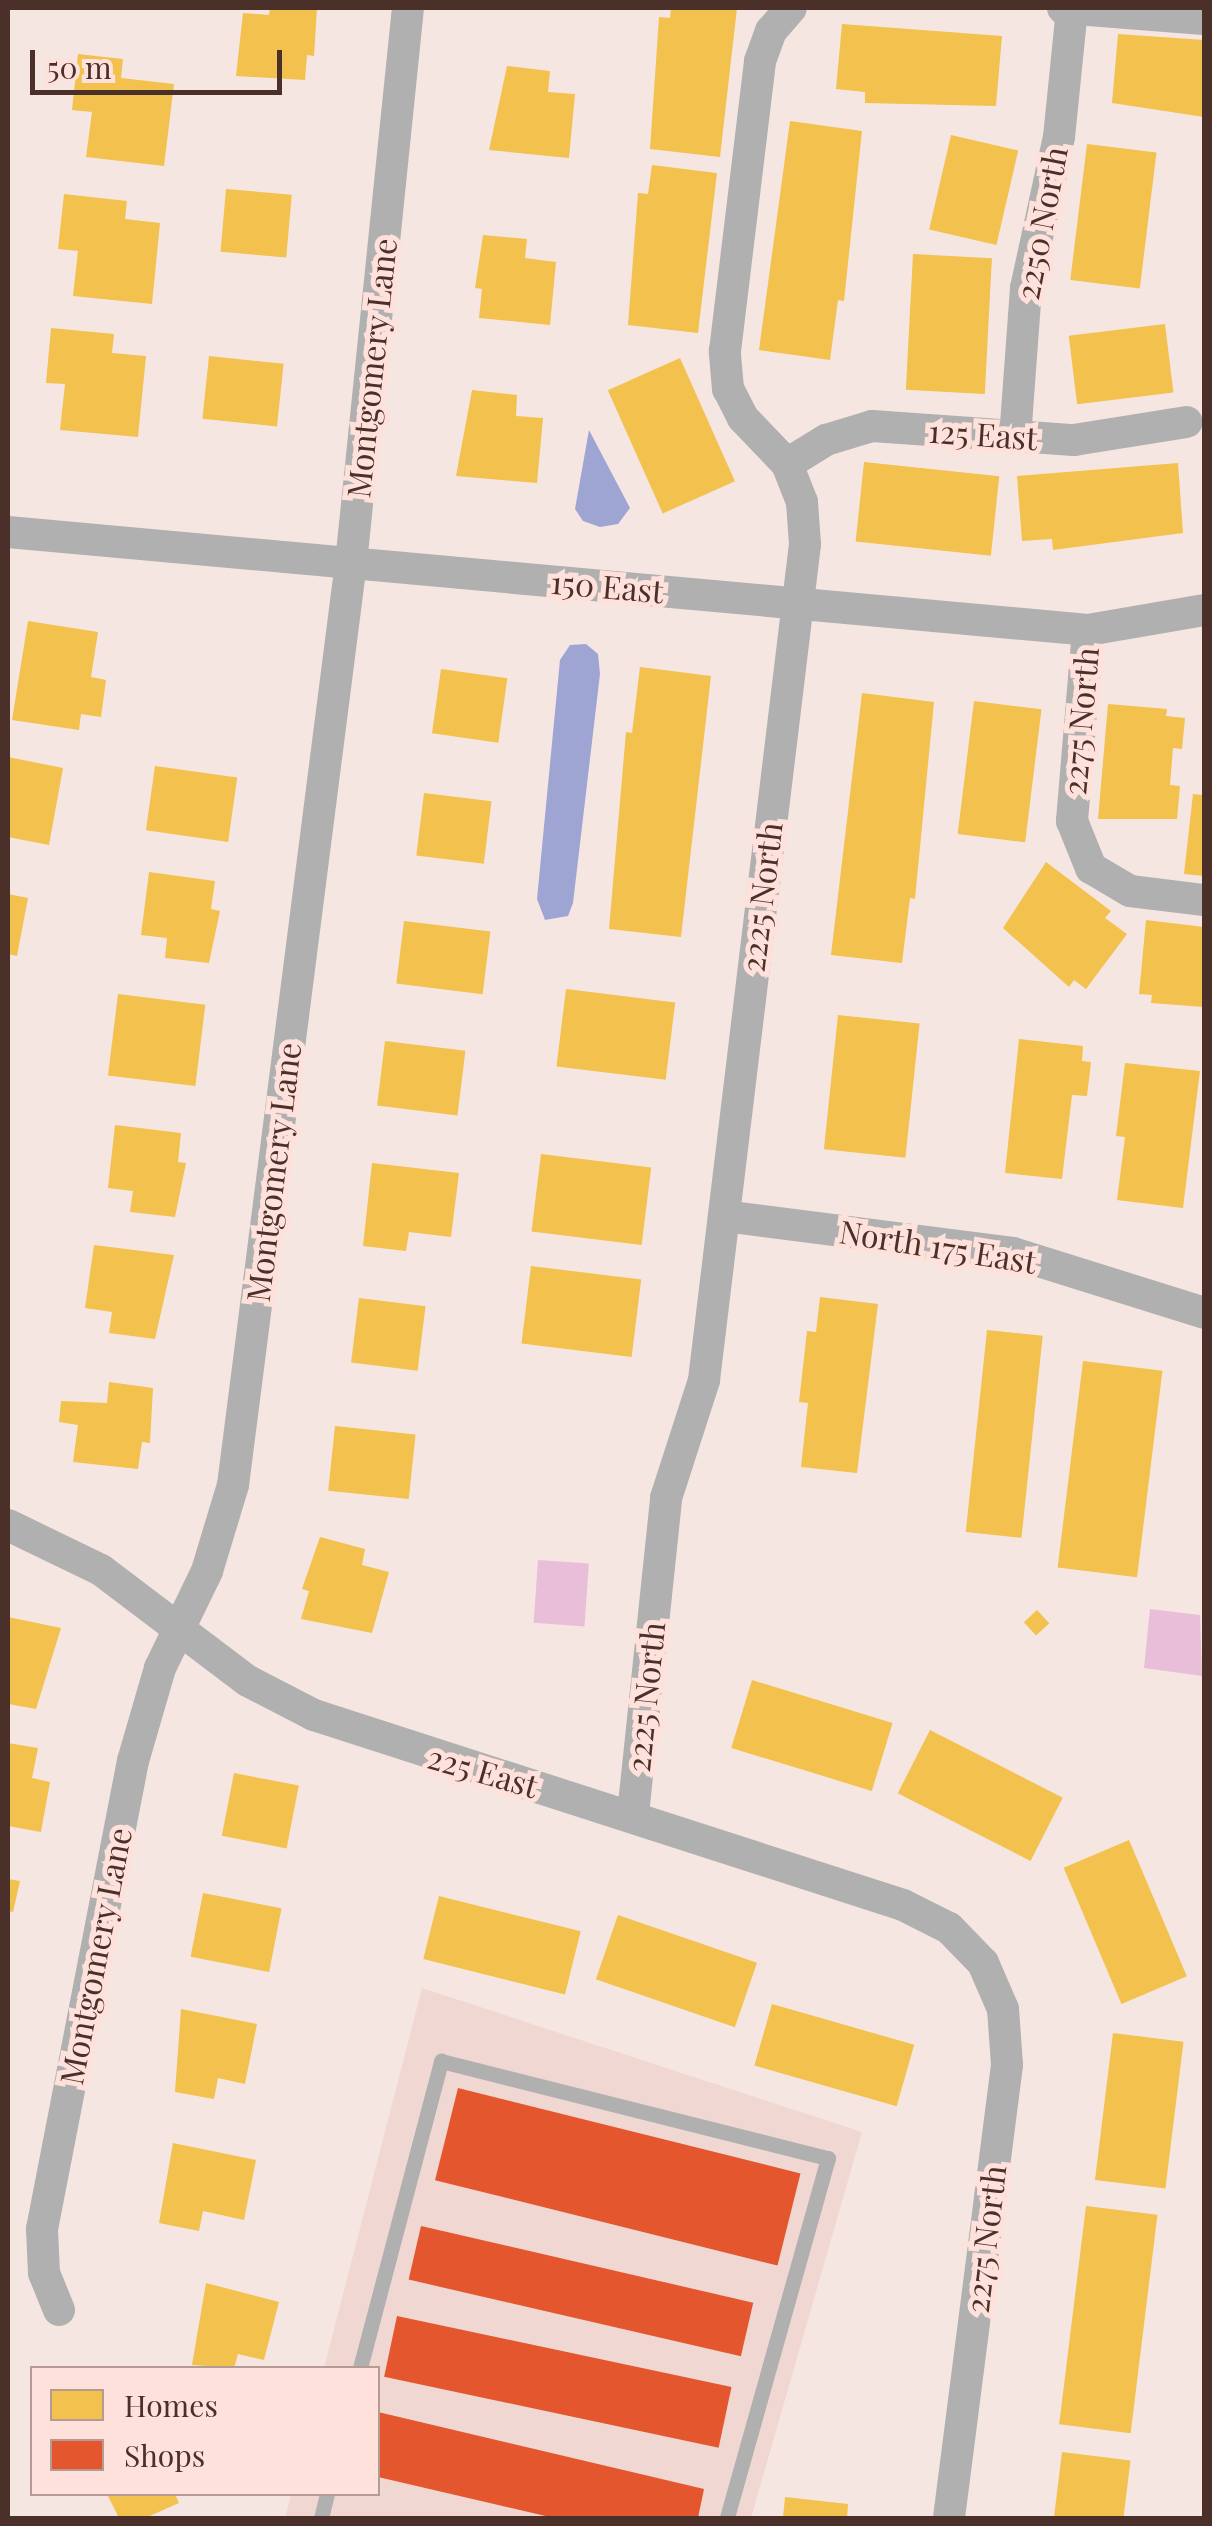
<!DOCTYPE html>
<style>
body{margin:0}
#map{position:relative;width:1212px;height:2526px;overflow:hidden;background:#f6e6e2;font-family:"Playfair Display",serif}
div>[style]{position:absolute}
.built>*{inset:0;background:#f0d7d2}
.green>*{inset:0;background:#e9bed9;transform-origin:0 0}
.water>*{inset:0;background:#9fa5d3}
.homes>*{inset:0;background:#f2c14e;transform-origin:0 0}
.shops>*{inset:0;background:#e4572e;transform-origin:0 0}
.lane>*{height:15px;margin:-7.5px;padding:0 7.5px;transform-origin:7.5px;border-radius:7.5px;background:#b0b0b0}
.street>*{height:32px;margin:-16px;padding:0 16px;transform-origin:16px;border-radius:16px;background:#b0b0b0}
span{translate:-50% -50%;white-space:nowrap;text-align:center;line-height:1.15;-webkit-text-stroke:10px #fee1da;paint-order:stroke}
.street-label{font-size:32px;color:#4b302a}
.frame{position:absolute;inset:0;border:10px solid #4b302a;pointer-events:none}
.legend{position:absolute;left:30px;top:2366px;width:350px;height:130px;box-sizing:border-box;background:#fee1da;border:2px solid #b69a94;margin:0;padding:12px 18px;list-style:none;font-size:30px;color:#4b302a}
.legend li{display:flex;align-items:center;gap:20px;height:50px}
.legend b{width:50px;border:2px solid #b69a94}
.scale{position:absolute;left:30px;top:50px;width:252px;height:45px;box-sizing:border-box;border:5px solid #4b302a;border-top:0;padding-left:12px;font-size:30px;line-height:35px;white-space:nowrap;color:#4b302a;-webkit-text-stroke:8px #fee1da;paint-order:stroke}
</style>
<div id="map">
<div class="built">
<div style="clip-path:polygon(422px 1988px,862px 2132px,751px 2518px,285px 2518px,291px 2494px,378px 2494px,378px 2368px,324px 2368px)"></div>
</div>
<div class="green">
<div style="left:538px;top:1560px;width:51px;height:63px;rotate:4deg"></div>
<div style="clip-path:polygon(1150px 1609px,1200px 1615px,1202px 1676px,1144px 1668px)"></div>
</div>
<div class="water">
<div style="clip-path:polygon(589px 430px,630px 508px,618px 524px,600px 527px,583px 521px,575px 509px)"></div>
<div style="clip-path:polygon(586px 644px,598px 654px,600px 674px,573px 903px,568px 916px,545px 920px,537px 899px,560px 660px,570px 645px)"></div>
</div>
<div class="homes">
<div style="clip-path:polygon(270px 8px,317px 8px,314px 56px,307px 55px,305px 80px,236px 76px,243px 13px,269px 15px)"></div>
<div style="clip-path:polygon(671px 8px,737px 8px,720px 157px,650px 149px,659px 17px,670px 18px)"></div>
<div style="clip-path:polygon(842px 24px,1002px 36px,996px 106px,865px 103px,865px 92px,836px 89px)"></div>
<div style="clip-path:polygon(1118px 34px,1204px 40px,1204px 117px,1112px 103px)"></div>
<div style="clip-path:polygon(78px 54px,123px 59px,121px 78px,174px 84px,164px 166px,86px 157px,92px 112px,72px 110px)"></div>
<div style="clip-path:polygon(507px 66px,550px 71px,548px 92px,575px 94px,569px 158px,489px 150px)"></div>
<div style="clip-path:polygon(790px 121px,862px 131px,844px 301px,838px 300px,830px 360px,759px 350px)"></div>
<div style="left:951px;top:135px;width:69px;height:97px;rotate:13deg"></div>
<div style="left:1087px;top:144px;width:70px;height:137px;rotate:7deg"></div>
<div style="clip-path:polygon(652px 165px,717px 173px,698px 333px,628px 325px,638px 193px,648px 194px)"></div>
<div style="left:226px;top:189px;width:66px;height:63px;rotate:5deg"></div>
<div style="clip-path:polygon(64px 194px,127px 201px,125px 219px,160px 223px,152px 304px,73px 296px,78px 251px,58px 249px)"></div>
<div style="clip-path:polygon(483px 235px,527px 239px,525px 258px,556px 262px,550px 325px,479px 318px,482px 289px,475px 288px)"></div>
<div style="left:913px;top:254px;width:79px;height:136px;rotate:3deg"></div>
<div style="left:1165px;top:324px;width:69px;height:97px;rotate:83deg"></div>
<div style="clip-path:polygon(51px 328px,114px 334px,112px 353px,146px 356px,138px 437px,60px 430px,65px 384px,46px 383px)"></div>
<div style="left:209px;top:356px;width:75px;height:63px;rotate:6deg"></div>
<div style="left:680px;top:358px;width:135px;height:79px;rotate:66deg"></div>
<div style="clip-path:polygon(472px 390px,517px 395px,516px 416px,543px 418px,537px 483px,456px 476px)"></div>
<div style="left:864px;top:462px;width:136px;height:80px;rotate:6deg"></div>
<div style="clip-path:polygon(1178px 463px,1183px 533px,1053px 550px,1052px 539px,1022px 541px,1017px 476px)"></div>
<div style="clip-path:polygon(28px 621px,98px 632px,91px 677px,106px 680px,101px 717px,81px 714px,79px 730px,12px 720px)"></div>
<div style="clip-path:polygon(640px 667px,711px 676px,681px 937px,609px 929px,626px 732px,632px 733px)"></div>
<div style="left:441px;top:669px;width:67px;height:65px;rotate:8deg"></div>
<div style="clip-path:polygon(862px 693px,934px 702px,915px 899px,910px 898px,902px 963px,831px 955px)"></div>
<div style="left:974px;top:701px;width:68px;height:134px;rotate:7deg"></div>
<div style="clip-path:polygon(1108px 704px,1167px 709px,1166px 716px,1185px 718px,1182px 749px,1173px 748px,1170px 785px,1180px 786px,1177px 819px,1098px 819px)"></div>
<div style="clip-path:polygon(8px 757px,63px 768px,49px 845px,8px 837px)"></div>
<div style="left:155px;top:766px;width:83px;height:65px;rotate:8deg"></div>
<div style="left:424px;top:793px;width:68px;height:63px;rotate:7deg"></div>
<div style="clip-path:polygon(1193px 794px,1204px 795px,1204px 876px,1184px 874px)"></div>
<div style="clip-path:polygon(1046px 862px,1111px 911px,1105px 918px,1127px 934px,1086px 989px,1074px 980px,1069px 987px,1003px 928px)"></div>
<div style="clip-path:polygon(149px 872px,215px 881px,211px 909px,220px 911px,209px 963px,165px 958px,167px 938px,141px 935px)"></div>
<div style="clip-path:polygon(8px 894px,28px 898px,17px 956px,8px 954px)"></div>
<div style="clip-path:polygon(1146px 920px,1204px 927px,1204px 1007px,1151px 1003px,1152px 995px,1139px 994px)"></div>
<div style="left:404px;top:921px;width:87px;height:63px;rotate:7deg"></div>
<div style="left:566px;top:989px;width:110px;height:78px;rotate:7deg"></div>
<div style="left:118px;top:994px;width:88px;height:82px;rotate:7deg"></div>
<div style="left:838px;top:1015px;width:82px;height:135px;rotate:6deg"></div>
<div style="clip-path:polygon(1019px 1039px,1083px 1046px,1082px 1061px,1091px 1062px,1087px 1096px,1072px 1095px,1062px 1179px,1005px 1173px)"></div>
<div style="left:385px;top:1041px;width:81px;height:65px;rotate:7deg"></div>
<div style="clip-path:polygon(1125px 1063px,1200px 1071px,1183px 1208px,1117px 1200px,1125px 1137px,1116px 1136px)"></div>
<div style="clip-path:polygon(115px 1125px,181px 1133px,178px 1162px,186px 1163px,175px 1217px,130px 1212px,133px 1191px,108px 1188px)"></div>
<div style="left:541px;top:1154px;width:111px;height:78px;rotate:7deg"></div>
<div style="clip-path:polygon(372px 1163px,459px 1173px,451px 1237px,409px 1232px,406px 1251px,363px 1246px)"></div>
<div style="clip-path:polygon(94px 1245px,174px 1255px,155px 1339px,109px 1333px,112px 1312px,85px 1308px)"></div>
<div style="left:531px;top:1266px;width:111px;height:78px;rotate:7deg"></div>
<div style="clip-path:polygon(820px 1297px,878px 1304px,857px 1473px,801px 1467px,808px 1403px,799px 1402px,807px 1331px,816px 1332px)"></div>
<div style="left:359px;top:1298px;width:67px;height:65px;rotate:7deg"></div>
<div style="left:987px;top:1330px;width:56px;height:203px;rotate:6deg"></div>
<div style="left:1083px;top:1361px;width:80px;height:208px;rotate:7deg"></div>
<div style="clip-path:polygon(109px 1382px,153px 1388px,150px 1443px,142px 1442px,138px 1469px,73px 1462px,78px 1425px,59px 1422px,61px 1401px,107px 1403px)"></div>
<div style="left:335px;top:1426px;width:81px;height:65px;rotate:6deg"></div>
<div style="clip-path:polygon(320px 1537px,365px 1549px,362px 1565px,389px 1572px,372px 1633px,301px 1619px,309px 1591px,302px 1589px)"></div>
<div style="left:1037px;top:1610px;width:18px;height:18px;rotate:47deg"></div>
<div style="clip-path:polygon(8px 1617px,61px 1628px,36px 1709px,8px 1704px)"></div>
<div style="left:752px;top:1680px;width:147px;height:71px;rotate:17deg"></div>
<div style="left:930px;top:1730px;width:149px;height:71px;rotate:27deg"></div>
<div style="clip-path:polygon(8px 1743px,38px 1748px,32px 1778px,50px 1782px,41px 1832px,8px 1826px)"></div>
<div style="left:234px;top:1773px;width:66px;height:64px;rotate:11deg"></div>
<div style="left:1129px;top:1840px;width:148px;height:71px;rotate:67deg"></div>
<div style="clip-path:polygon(8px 1879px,20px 1881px,13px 1912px,8px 1911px)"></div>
<div style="left:203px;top:1893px;width:80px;height:65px;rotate:11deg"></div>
<div style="left:439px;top:1896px;width:146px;height:65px;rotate:14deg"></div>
<div style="left:618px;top:1915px;width:147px;height:68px;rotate:19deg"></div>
<div style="left:772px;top:2004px;width:148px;height:64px;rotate:16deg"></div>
<div style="clip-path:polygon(181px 2009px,257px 2024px,245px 2084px,218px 2078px,214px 2099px,175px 2092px)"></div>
<div style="left:1113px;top:2033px;width:71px;height:148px;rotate:7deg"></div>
<div style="clip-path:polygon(173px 2143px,256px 2160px,244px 2220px,203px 2211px,199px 2231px,159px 2223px)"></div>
<div style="left:1086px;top:2206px;width:72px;height:220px;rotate:7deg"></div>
<div style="clip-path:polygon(206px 2283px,279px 2302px,264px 2360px,238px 2354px,234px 2368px,192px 2365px)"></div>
<div style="left:1062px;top:2452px;width:69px;height:66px;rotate:7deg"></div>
<div style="clip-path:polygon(107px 2494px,175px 2494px,179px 2503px,145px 2518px,119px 2518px)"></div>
<div style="clip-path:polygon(785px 2497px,848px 2504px,847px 2518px,783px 2518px)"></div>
</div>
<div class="shops">
<div style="left:458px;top:2088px;width:353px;height:95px;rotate:14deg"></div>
<div style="left:421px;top:2226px;width:341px;height:55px;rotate:13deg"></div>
<div style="left:397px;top:2316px;width:342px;height:62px;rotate:12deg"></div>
<div style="clip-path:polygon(378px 2412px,704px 2489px,698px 2518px,554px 2518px,378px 2477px)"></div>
</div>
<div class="lane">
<div style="left:360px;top:2368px;width:318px;rotate:-75.2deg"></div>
<div style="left:441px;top:2061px;width:399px;rotate:14.1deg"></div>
<div style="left:828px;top:2158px;width:374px;rotate:105.7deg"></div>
<div style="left:321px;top:2518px;width:25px;rotate:-76deg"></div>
</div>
<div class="street">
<div style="left:1063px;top:8px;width:141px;rotate:4.5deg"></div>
<div style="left:1015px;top:438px;width:150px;rotate:-85.8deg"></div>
<div style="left:1026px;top:288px;width:155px;rotate:-77.7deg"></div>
<div style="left:1059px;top:137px;width:130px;rotate:-84.2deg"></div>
<div style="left:787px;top:464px;width:46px;rotate:-31.6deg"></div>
<div style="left:826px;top:440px;width:48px;rotate:-16.9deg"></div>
<div style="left:872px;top:426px;width:202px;rotate:4deg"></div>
<div style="left:1074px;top:440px;width:114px;rotate:-9.1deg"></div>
<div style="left:8px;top:532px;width:1084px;rotate:5.18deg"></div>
<div style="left:1088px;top:630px;width:118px;rotate:-9.8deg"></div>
<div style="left:1088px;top:630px;width:192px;rotate:94.8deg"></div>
<div style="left:1072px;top:821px;width:51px;rotate:68deg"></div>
<div style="left:1091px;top:868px;width:45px;rotate:30.5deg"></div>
<div style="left:1130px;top:891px;width:75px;rotate:6.9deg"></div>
<div style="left:724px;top:1216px;width:291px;rotate:7.3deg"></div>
<div style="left:1013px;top:1253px;width:200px;rotate:17.4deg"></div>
<div style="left:8px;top:1525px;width:103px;rotate:25.8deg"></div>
<div style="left:101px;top:1570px;width:184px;rotate:37.1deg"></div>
<div style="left:248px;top:1681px;width:74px;rotate:27.3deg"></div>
<div style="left:314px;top:1715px;width:619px;rotate:17.88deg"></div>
<div style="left:903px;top:1905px;width:51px;rotate:26.6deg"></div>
<div style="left:949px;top:1928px;width:49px;rotate:45.8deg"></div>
<div style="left:983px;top:1963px;width:50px;rotate:66.5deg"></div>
<div style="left:1003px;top:2009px;width:56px;rotate:85.9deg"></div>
<div style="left:1007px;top:2065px;width:457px;rotate:97.3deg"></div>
<div style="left:633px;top:1814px;width:318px;rotate:-84deg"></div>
<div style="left:666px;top:1498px;width:124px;rotate:-72.1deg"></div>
<div style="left:704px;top:1380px;width:842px;rotate:-83.11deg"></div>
<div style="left:805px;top:544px;width:42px;rotate:-94.1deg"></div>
<div style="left:802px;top:502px;width:41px;rotate:-111.5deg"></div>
<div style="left:787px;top:464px;width:64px;rotate:-133.7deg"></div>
<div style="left:743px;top:418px;width:33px;rotate:-117deg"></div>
<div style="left:728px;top:389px;width:38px;rotate:-95deg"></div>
<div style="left:725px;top:351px;width:292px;rotate:-83.1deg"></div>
<div style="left:760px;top:61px;width:32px;rotate:-70deg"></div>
<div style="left:771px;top:31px;width:30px;rotate:-49deg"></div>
<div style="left:59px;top:2310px;width:40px;rotate:-112deg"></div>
<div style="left:44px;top:2273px;width:44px;rotate:-92.6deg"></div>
<div style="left:42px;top:2229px;width:477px;rotate:-79deg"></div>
<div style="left:133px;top:1761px;width:97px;rotate:-73.8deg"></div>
<div style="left:160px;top:1668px;width:108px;rotate:-64.1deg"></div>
<div style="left:207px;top:1571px;width:90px;rotate:-73.2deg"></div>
<div style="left:233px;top:1485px;width:930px;rotate:-82.71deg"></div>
<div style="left:351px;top:563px;width:558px;rotate:-84.14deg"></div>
</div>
<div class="street-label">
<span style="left:1041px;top:223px;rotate:-79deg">2250 North</span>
<span style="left:371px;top:368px;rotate:-84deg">Montgomery Lane</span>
<span style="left:983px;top:434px;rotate:4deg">125 East</span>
<span style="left:607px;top:586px;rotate:5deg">150 East</span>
<span style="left:1080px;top:721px;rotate:-85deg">2275 North</span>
<span style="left:761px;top:897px;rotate:-83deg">2225 North</span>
<span style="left:273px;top:1172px;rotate:-83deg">Montgomery Lane</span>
<span style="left:938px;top:1246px;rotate:9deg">North 175 East</span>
<span style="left:645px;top:1697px;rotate:-84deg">2225 North</span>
<span style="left:483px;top:1771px;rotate:16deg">225 East</span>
<span style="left:95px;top:1956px;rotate:-79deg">Montgomery Lane</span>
<span style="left:985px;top:2239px;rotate:-83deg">2275 North</span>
</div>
<div class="frame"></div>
<ul class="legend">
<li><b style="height:28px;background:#f2c14e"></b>Homes</li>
<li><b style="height:28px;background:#e4572e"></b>Shops</li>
</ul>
<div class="scale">50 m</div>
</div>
